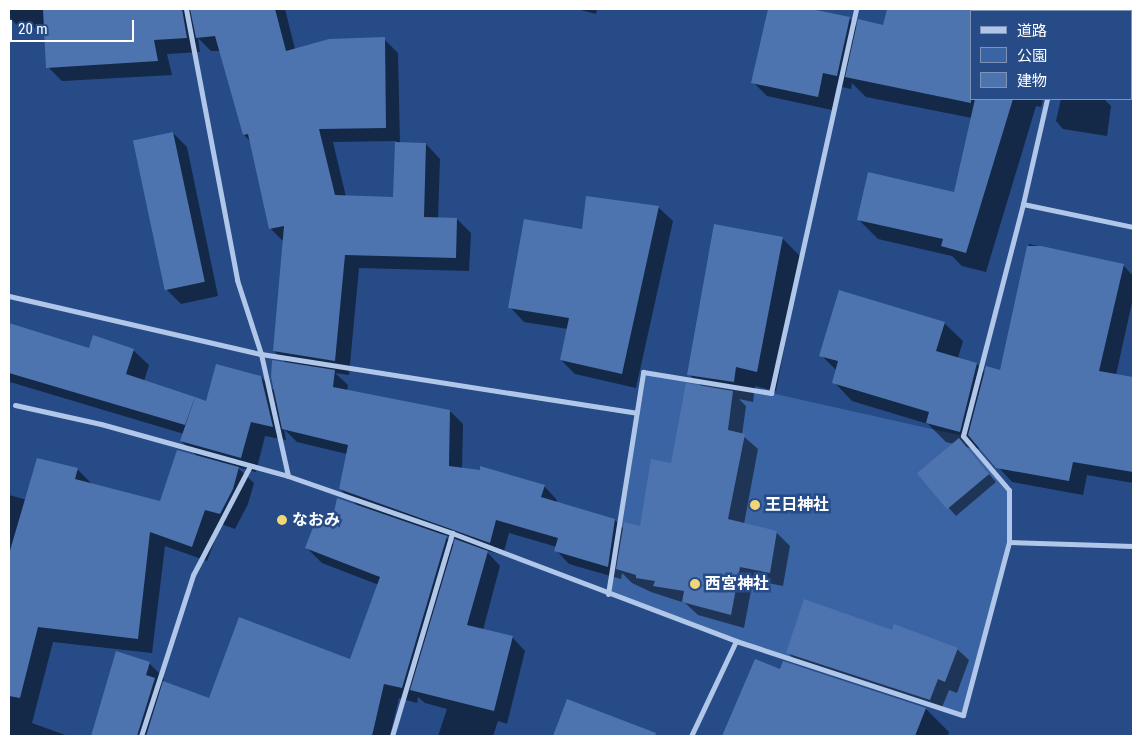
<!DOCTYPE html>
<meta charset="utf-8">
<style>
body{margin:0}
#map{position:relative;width:1142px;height:745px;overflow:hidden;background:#264b87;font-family:"Roboto Condensed","Noto Sans JP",sans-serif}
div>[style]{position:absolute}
.green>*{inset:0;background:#3a64a4}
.shadow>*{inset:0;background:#0007}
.building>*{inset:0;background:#4e74af;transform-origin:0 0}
.minor>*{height:5px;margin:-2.5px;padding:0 2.5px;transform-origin:2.5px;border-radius:2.5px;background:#b1c7e9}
.dots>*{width:14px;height:14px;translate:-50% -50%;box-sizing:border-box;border:2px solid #264b87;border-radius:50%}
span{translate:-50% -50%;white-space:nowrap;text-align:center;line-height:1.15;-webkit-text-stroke:5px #264b87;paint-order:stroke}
.poi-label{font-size:16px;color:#fff;font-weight:700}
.left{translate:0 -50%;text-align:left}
.frame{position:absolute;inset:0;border:10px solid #fff;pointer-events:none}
.legend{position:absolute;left:970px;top:10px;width:162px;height:90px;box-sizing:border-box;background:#264b87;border:1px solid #7d93b7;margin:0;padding:6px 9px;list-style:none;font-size:15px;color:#fff}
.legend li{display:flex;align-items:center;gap:10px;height:25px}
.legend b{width:25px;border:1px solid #7d93b7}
.scale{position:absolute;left:10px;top:20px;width:124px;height:22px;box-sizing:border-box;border:2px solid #fff;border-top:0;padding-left:6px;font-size:15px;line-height:18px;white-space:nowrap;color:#fff;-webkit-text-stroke:4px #264b87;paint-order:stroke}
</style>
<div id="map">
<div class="green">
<div style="clip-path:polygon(643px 372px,771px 393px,963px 436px,1009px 490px,1009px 542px,963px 715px,736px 641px,608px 594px)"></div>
</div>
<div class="shadow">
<div style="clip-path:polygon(evenodd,9px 9px,285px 9px,295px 49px,384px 39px,398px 53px,400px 143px,426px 144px,440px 159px,438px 219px,457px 219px,471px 233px,469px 271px,359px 268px,349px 375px,335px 373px,348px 385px,347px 391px,450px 411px,463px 424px,462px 469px,544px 486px,557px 500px,556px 503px,615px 520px,624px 529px,641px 528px,672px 465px,702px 387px,689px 374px,782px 238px,802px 258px,776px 391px,755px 386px,753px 402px,739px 399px,746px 406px,742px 435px,758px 449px,744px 524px,776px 532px,790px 546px,783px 586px,753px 580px,744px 628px,698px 615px,685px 603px,651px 592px,632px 583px,622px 573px,621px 579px,569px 564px,556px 550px,557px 547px,509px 533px,503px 555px,476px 548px,487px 552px,500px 566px,483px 630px,512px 637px,525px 651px,507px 724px,498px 721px,493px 736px,438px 736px,447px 709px,425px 703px,418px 697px,417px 703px,399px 698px,390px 736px,92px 736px,117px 653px,149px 663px,164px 678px,163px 683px,210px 700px,351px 660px,379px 585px,322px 563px,307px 548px,334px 519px,358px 506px,340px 489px,347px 454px,297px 442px,284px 429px,286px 440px,265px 436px,256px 472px,237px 467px,254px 483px,248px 504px,235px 529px,221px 524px,207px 561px,165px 546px,152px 653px,53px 642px,32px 723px,68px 736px,9px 736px,9px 495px,27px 500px,77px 469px,93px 485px,160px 503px,197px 456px,181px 441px,184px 434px,10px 382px,9px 386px,9px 325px,89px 350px,133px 350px,149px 365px,144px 381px,207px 403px,261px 377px,275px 392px,287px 364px,274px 351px,284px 242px,270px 228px,251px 142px,244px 135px,221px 51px,211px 51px,198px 38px,200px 52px,167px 54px,172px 75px,62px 81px,48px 67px,45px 26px,22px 30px,9px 17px,9px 9px,396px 141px,395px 198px,346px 197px,333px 142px,396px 141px,9px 9px,443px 534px,456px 539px,454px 545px,443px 534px)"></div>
<div style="clip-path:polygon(577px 9px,597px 9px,596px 14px)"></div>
<div style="clip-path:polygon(769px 9px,806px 9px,849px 18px,858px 27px,884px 26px,888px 9px,1043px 11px,971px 11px,971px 99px,1043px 99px,1041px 107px,1036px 106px,986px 272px,962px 266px,952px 256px,878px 239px,858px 219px,955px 193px,972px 118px,866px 97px,852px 83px,851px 89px,837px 86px,832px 110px,767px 96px,753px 82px)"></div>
<div style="clip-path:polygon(1061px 99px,1104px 99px,1111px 106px,1107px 136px,1063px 129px,1056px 121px)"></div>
<div style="clip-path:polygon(173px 133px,187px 147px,218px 296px,181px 304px,167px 290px)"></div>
<div style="clip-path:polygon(658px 207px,673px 221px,636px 388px,575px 374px,561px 360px,568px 329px,524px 322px,510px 307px)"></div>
<div style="clip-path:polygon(1029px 244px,1123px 265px,1133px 276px,1133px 298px,1116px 375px,1133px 378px,1133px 483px,1087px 475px,1083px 495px,1012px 482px,979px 446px,978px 450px,966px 447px,996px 482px,956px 516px,919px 474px,954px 444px,946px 442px,928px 424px,852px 401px,834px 382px,837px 371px,821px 355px,944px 323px,963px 341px,958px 358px,977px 364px,985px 373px,1001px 371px)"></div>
<div style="clip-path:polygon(893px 632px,957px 649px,969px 660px,957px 693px,949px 690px,941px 710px,799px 664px,787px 652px)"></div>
<div style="clip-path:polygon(756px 661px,781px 671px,784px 662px,926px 709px,949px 732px,948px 736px,723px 736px)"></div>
<div style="clip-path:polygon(567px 701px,629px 724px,641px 736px,554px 736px)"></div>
</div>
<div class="building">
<div style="clip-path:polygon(43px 9px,182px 9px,187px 38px,154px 40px,158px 61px,46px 68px)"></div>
<div style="clip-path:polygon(190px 9px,275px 9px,286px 51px,329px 39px,385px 37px,386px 128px,319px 129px,335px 195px,393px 197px,395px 142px,426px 143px,424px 217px,457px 218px,456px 258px,345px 255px,335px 361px,273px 351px,284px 226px,269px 229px,248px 134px,243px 135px,215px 36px,196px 38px)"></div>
<div style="clip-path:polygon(768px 9px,811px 9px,850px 17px,837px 76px,823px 73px,818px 97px,751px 83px)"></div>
<div style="clip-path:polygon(887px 9px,971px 9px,971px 103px,845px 77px,858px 19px,883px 25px)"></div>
<div style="clip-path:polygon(975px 99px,1013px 99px,966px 253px,941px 246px,943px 239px,857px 220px,868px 172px,954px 192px)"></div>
<div style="left:173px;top:132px;width:153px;height:41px;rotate:78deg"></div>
<div style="clip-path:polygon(586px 196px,659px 206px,622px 374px,560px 360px,569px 318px,508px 308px,524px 219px,582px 229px)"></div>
<div style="clip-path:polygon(714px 224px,783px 237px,757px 372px,736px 367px,734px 382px,687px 375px)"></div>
<div style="clip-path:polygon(1027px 246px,1041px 246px,1124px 264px,1099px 371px,1133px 377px,1133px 472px,1073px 462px,1069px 481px,996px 468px,968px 435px,986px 366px,1000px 370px)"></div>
<div style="clip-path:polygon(839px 290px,945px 322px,936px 351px,977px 363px,960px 432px,926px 423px,929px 412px,832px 383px,838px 361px,819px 356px)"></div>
<div style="clip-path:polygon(9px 323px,89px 348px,93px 335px,134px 349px,126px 374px,195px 397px,185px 425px,9px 373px)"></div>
<div style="clip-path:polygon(272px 360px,335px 370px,333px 387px,450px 410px,449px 466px,480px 470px,480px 466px,545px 485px,541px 497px,615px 519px,608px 567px,554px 551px,558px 538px,496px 520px,490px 543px,339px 489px,348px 445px,282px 429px,271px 377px)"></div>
<div style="clip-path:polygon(216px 364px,261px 376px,273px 427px,251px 422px,241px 458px,180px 441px,195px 397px,206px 401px)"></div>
<div style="clip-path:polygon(686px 383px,733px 391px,728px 430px,745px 434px,728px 519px,777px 531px,770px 573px,740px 567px,731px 615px,682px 602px,684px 591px,653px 586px,655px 581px,636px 578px,636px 575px,616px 569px,624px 522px,640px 526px,651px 459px,671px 463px)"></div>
<div style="left:959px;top:438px;width:47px;height:55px;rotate:50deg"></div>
<div style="clip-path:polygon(177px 450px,239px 467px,233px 489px,220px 514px,205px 510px,192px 547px,150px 532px,138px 639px,38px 627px,20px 698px,9px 696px,9px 554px,37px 458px,78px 468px,75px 479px,160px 501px)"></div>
<div style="clip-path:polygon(337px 498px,447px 536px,402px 688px,384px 684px,372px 736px,146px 736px,163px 681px,209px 698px,239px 617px,350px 659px,380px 577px,305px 548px,319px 512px,333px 517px)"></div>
<div style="clip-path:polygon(455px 539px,488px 551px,467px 625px,513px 636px,494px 711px,410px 690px)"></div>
<div style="clip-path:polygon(804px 599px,892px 630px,894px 624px,958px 648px,945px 682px,938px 679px,930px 700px,786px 653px)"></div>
<div style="clip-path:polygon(116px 651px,150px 662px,146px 675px,155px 678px,137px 736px,91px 736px)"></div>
<div style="clip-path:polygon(755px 659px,780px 669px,783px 661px,926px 708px,915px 736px,722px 736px)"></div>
<div style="clip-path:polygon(567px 699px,656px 733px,655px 736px,553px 736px)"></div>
</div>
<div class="minor">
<div style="left:186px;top:9px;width:276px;rotate:79.3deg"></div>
<div style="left:237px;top:280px;width:78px;rotate:72deg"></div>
<div style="left:261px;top:354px;width:125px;rotate:77.5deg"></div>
<div style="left:288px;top:476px;width:174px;rotate:19.2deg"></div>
<div style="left:452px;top:533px;width:304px;rotate:20.8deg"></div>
<div style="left:736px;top:641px;width:105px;rotate:115.3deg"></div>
<div style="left:1067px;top:11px;width:2px;rotate:-63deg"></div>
<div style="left:1047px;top:99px;width:108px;rotate:102.9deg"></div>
<div style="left:1023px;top:204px;width:112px;rotate:11.8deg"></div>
<div style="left:9px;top:296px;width:259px;rotate:13deg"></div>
<div style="left:261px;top:354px;width:380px;rotate:8.9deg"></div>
<div style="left:15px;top:405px;width:88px;rotate:12.5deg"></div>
<div style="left:101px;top:424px;width:194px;rotate:15.5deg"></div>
<div style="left:1009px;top:542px;width:52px;rotate:-90deg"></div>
<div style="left:1009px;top:490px;width:71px;rotate:-130.4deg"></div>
<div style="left:963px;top:436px;width:240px;rotate:-75.5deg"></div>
<div style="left:608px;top:594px;width:225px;rotate:-81deg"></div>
<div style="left:643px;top:372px;width:130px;rotate:9.3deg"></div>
<div style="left:771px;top:393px;width:393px;rotate:-77.5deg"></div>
<div style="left:736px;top:641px;width:239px;rotate:18.1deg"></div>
<div style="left:963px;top:715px;width:179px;rotate:-75.1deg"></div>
<div style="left:1009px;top:542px;width:124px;rotate:1.8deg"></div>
<div style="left:141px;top:736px;width:169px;rotate:-72.1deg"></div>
<div style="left:193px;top:575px;width:123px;rotate:-62.4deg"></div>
<div style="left:392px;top:736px;width:212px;rotate:-73.5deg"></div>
</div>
<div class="dots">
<div style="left:755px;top:505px;background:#f2d576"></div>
<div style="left:282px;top:520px;background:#f2d576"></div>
<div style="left:695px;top:584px;background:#f2d576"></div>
</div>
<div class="poi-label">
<span class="left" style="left:765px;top:505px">王日神社</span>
<span class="left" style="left:292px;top:520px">なおみ</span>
<span class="left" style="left:705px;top:584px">西宮神社</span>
</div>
<div class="frame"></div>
<ul class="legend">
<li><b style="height:6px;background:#b1c7e9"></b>道路</li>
<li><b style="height:14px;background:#3a64a4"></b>公園</li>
<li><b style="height:14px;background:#4e74af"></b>建物</li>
</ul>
<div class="scale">20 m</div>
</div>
